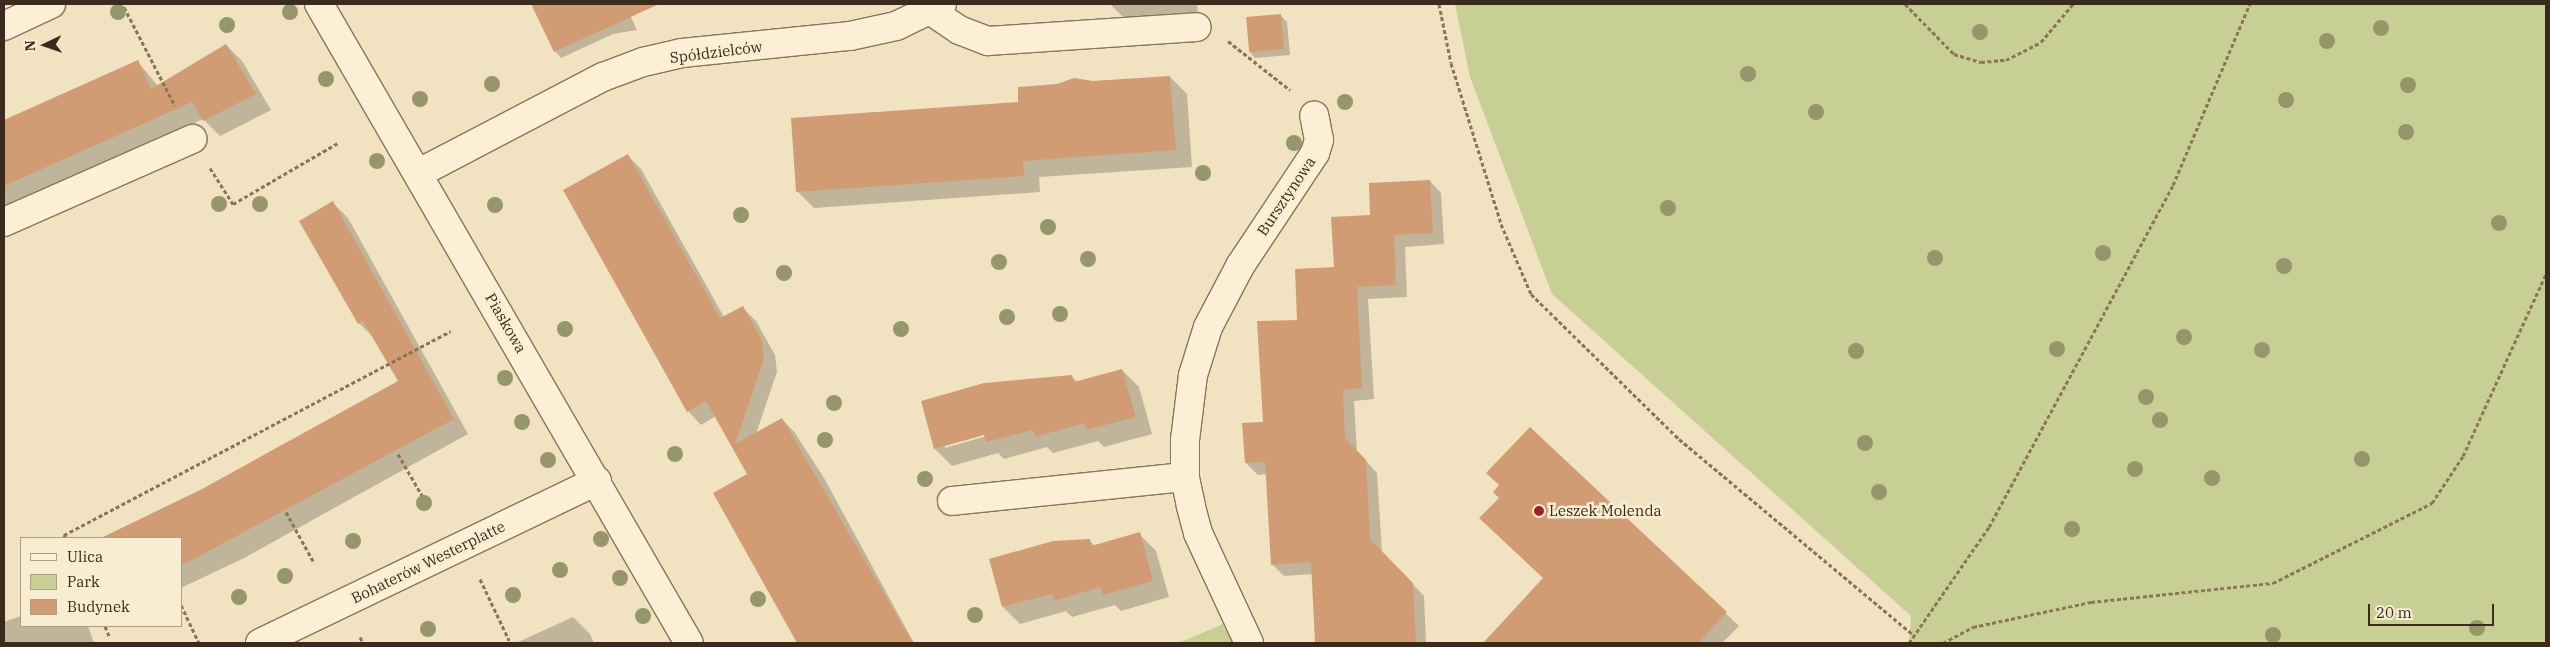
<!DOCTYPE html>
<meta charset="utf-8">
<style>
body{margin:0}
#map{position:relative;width:2550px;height:647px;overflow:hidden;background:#f1e3c1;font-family:"IBM Plex Serif",serif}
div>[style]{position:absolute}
.green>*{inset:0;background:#c8cf94}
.shadow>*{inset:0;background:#0003}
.building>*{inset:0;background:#d19c74;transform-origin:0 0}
.path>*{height:3px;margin-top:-1.5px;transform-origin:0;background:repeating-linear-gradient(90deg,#8b7457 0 4px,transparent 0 6.5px)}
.roads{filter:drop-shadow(1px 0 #8b7457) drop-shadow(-1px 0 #8b7457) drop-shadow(0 1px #8b7457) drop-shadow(0 -1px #8b7457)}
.minor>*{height:28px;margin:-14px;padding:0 14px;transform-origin:14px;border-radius:14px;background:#fbf0d5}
.trees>*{width:16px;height:16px;margin:-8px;border-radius:50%;background:#95976a}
.dots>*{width:14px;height:14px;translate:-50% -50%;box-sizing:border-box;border:2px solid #f8edd1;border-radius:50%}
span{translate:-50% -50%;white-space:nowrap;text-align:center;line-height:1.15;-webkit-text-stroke:5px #f8edd1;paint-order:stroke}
.street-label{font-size:15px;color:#3a2b1c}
.poi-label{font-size:15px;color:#3a2b1c}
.left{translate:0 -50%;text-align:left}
.frame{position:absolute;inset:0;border:5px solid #3a2b1c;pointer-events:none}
.legend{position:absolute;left:20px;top:537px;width:162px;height:90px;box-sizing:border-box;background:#f8edd1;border:1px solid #ac9f89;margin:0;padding:6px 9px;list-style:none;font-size:15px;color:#3a2b1c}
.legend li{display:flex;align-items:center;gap:10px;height:25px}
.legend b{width:25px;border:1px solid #ac9f89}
.north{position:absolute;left:20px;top:20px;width:50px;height:50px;-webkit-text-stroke:4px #f8edd1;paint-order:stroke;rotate:267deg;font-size:14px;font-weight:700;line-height:20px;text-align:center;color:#3a2b1c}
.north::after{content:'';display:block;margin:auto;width:18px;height:22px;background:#3a2b1c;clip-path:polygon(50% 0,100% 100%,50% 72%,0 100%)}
.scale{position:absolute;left:2368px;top:604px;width:126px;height:22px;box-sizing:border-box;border:2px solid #3a2b1c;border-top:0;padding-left:6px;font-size:15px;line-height:18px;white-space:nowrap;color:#3a2b1c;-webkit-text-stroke:4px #f8edd1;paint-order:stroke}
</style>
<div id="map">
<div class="green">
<div style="clip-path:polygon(1455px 4px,2546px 4px,2546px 643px,1909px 643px,1911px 616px,1552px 294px,1470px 77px)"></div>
<div style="clip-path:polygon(1223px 624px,1232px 643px,1179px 643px)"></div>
</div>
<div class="shadow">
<div style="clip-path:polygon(532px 4px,625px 4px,637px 30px,613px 34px,561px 58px,555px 51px)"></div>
<div style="clip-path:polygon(1110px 4px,1197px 4px,1198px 15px,1126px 20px)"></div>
<div style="clip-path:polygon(1281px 16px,1287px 22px,1290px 55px,1255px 58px,1249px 51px)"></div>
<div style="clip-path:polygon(226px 45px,242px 61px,271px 110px,220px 136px,203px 119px,4px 211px,4px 121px,138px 62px,158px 86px)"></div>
<div style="clip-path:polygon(1170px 77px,1187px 94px,1192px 167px,1039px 177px,1040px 192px,814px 208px,797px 191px,1020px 103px,1093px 83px)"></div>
<div style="clip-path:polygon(627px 155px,641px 169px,724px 317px,742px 307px,756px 321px,775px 355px,777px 372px,756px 434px,782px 419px,795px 433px,824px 478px,914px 643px,798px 643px,714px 494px,748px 475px,716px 416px,701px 425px,688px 411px)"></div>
<div style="clip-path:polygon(1430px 181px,1441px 193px,1444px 244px,1405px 247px,1407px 297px,1368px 299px,1374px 399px,1354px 401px,1357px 451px,1377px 473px,1382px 552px,1424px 596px,1426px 643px,1316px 643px,1313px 574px,1284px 576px,1272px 564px,1267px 474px,1258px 475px,1246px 463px,1264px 423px,1299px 321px,1372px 216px)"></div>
<div style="clip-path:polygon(333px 203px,348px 218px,468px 434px,244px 558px,181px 588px,181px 538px,104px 538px,202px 490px,399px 382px,373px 337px,359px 323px)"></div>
<div style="clip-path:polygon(evenodd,1122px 370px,1139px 387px,1152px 434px,1104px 447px,1098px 441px,1053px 453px,1047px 447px,1004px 459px,998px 453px,952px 466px,935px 449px,923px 402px,1071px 376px,1078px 383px,1122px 370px,989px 432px,990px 435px,945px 448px,945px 445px,989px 432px)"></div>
<div style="clip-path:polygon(1530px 429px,1739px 626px,1722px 643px,1485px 643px,1544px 578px,1501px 498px,1500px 486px)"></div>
<div style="clip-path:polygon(1139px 534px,1156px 551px,1169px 597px,1121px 611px,1115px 605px,1072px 617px,1066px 611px,1020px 624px,1003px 607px,1089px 540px,1095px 546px)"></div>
<div style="clip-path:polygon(21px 616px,21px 626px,88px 626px,94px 643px,4px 643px,4px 622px)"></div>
<div style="clip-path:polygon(573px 617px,590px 634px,594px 643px,516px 643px)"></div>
</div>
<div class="building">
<div style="clip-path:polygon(531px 4px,659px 4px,554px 52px)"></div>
<div style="left:1281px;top:14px;width:35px;height:35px;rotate:85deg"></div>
<div style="clip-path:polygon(226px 44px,256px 94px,203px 121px,192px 102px,4px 186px,4px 120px,138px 60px,151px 89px)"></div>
<div style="clip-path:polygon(1170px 76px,1176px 150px,1023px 161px,1024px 176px,796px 192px,791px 118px,1018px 102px,1018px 87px,1057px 84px,1074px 78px,1093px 81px)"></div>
<div style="clip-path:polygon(628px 154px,720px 318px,743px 306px,762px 341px,764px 358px,735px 444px,782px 418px,913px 643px,797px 643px,713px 493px,747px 474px,706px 401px,687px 412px,563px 190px)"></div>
<div style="clip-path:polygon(1430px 180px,1433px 233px,1394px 235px,1396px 285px,1357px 287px,1362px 388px,1343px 390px,1345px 438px,1366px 460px,1370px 539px,1413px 583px,1416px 643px,1315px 643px,1311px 562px,1271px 565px,1265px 462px,1245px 463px,1242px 423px,1263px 422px,1257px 321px,1297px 320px,1295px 269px,1334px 267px,1331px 217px,1370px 215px,1369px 183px)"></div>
<div style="clip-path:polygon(333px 201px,454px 419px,181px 566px,181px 538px,101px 538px,202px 489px,398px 381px,363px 321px,358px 324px,299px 221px)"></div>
<div style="clip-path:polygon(1122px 369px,1136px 417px,1086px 430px,1084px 423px,1035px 437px,1033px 430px,986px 442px,984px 435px,934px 449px,921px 401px,984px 383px,1072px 375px,1074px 382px)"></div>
<div style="clip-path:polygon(1530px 427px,1727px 612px,1698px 643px,1483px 643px,1543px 578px,1479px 518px,1499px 498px,1493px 492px,1499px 485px,1486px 473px)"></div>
<div style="clip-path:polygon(1140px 532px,1153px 581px,1103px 595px,1101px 587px,1054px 601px,1052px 594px,1002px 607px,989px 559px,1053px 541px,1090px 539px,1091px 546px)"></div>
</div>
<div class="path">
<div style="left:1439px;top:4px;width:60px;rotate:78.5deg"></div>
<div style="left:1451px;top:63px;width:169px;rotate:72.7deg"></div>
<div style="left:1501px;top:224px;width:76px;rotate:66.8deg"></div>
<div style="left:1531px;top:294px;width:207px;rotate:44.4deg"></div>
<div style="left:1679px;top:439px;width:307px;rotate:39.9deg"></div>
<div style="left:1905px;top:4px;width:70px;rotate:45.6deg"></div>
<div style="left:1954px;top:54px;width:28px;rotate:17deg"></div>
<div style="left:1981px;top:62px;width:25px;rotate:-5deg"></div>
<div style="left:2006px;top:60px;width:39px;rotate:-27deg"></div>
<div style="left:2041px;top:42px;width:50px;rotate:-49.9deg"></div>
<div style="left:124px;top:7px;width:111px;rotate:62.7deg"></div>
<div style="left:1228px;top:41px;width:79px;rotate:38.3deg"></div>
<div style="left:210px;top:168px;width:43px;rotate:57.4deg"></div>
<div style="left:233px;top:204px;width:121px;rotate:-30.2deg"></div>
<div style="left:398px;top:454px;width:58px;rotate:59.9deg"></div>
<div style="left:286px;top:512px;width:56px;rotate:61.1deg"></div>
<div style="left:66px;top:538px;width:4px;rotate:-124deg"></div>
<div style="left:64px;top:535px;width:437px;rotate:-27.8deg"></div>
<div style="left:480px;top:579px;width:68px;rotate:64.6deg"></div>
<div style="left:181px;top:605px;width:42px;rotate:64.7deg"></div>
<div style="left:105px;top:626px;width:11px;rotate:68deg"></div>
<div style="left:360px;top:637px;width:7px;rotate:63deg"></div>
<div style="left:1909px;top:643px;width:141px;rotate:-55.4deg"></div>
<div style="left:1989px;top:527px;width:388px;rotate:-61.7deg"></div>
<div style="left:2173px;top:185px;width:197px;rotate:-67deg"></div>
<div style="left:1943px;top:643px;width:34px;rotate:-28deg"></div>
<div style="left:1973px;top:627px;width:121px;rotate:-12deg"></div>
<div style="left:2091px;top:602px;width:183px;rotate:-6deg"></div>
<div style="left:2273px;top:583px;width:178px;rotate:-26.7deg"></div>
<div style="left:2432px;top:503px;width:56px;rotate:-56.6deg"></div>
<div style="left:2463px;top:456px;width:200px;rotate:-65.5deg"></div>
</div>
<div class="roads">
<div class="minor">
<div style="left:319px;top:4px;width:738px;rotate:59.93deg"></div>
<div style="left:931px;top:11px;width:34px;rotate:34deg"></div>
<div style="left:959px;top:30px;width:31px;rotate:21deg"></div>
<div style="left:988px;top:41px;width:209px;rotate:-3.8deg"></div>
<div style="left:4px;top:26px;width:52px;rotate:-25.1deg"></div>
<div style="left:419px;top:173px;width:208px;rotate:-27.6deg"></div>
<div style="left:603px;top:77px;width:43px;rotate:-20.6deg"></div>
<div style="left:643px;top:62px;width:40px;rotate:-13deg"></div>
<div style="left:682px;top:53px;width:169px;rotate:-5.8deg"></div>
<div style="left:850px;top:36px;width:47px;rotate:-12.3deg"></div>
<div style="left:896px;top:26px;width:51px;rotate:-25.6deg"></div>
<div style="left:4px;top:222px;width:206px;rotate:-23.8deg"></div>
<div style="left:952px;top:501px;width:234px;rotate:-5.9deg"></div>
<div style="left:260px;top:643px;width:374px;rotate:-25.7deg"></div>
<div style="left:1249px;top:643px;width:121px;rotate:-114.9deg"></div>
<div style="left:1198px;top:533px;width:28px;rotate:-105deg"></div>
<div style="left:1191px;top:506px;width:30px;rotate:-102deg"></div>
<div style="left:1185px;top:477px;width:37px;rotate:-90deg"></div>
<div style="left:1185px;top:440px;width:65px;rotate:-83deg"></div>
<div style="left:1193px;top:375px;width:50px;rotate:-72.6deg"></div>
<div style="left:1208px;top:327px;width:69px;rotate:-62.3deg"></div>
<div style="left:1240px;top:266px;width:136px;rotate:-56.4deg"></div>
<div style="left:1315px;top:153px;width:14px;rotate:-73deg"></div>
<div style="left:1319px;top:140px;width:25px;rotate:-101deg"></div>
</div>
</div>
<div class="trees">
<div style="left:118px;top:12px"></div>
<div style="left:290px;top:12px"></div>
<div style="left:227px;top:25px"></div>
<div style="left:2381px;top:28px"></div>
<div style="left:1980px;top:32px"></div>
<div style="left:2327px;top:41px"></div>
<div style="left:1748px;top:74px"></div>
<div style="left:326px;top:79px"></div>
<div style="left:492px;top:84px"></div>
<div style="left:2408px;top:85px"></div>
<div style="left:420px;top:99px"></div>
<div style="left:2286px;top:100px"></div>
<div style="left:1345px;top:102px"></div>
<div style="left:1816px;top:112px"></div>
<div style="left:2406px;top:132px"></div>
<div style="left:1294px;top:143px"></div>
<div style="left:377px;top:161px"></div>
<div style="left:1203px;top:173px"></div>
<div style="left:219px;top:204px"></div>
<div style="left:260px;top:204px"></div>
<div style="left:495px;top:205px"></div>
<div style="left:1668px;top:208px"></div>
<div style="left:741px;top:215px"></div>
<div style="left:2499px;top:223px"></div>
<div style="left:1048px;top:227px"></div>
<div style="left:2103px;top:253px"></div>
<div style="left:1935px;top:258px"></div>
<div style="left:1088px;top:259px"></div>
<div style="left:999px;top:262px"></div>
<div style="left:2284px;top:266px"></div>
<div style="left:784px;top:273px"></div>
<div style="left:1060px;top:314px"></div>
<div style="left:1007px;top:317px"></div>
<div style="left:565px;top:329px"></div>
<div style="left:901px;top:329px"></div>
<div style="left:2184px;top:337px"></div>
<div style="left:2057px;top:349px"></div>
<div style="left:2262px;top:350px"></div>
<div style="left:1856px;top:351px"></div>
<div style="left:505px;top:378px"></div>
<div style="left:2146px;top:397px"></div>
<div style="left:834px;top:403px"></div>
<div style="left:2160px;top:420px"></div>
<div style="left:522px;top:422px"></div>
<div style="left:825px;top:440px"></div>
<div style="left:1865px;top:443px"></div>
<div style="left:675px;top:454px"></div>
<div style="left:2362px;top:459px"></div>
<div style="left:548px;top:460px"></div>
<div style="left:2135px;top:469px"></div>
<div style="left:2212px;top:478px"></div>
<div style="left:925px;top:479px"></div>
<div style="left:1879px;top:492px"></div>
<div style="left:424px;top:503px"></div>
<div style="left:2072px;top:529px"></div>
<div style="left:601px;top:539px"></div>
<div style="left:353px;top:541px"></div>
<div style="left:560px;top:570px"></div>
<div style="left:285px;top:576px"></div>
<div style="left:620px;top:578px"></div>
<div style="left:513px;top:595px"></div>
<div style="left:239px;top:597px"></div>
<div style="left:758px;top:599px"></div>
<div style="left:975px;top:615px"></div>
<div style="left:643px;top:616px"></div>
<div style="left:2477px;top:628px"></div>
<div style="left:428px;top:629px"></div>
<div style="left:2273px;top:635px"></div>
</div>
<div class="dots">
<div style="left:1539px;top:511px;background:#9e2423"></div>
</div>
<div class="street-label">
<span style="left:716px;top:52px;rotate:-7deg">Spółdzielców</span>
<span style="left:1286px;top:196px;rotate:-56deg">Bursztynowa</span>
<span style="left:506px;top:323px;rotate:60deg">Piaskowa</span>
<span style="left:428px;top:562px;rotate:-26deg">Bohaterów Westerplatte</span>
</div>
<div class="poi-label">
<span class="left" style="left:1549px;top:511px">Leszek Molenda</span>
</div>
<div class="frame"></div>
<ul class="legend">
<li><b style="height:6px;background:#fbf0d5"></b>Ulica</li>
<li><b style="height:14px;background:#c8cf94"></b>Park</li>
<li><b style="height:14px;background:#d19c74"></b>Budynek</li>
</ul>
<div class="north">N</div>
<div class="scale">20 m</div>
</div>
